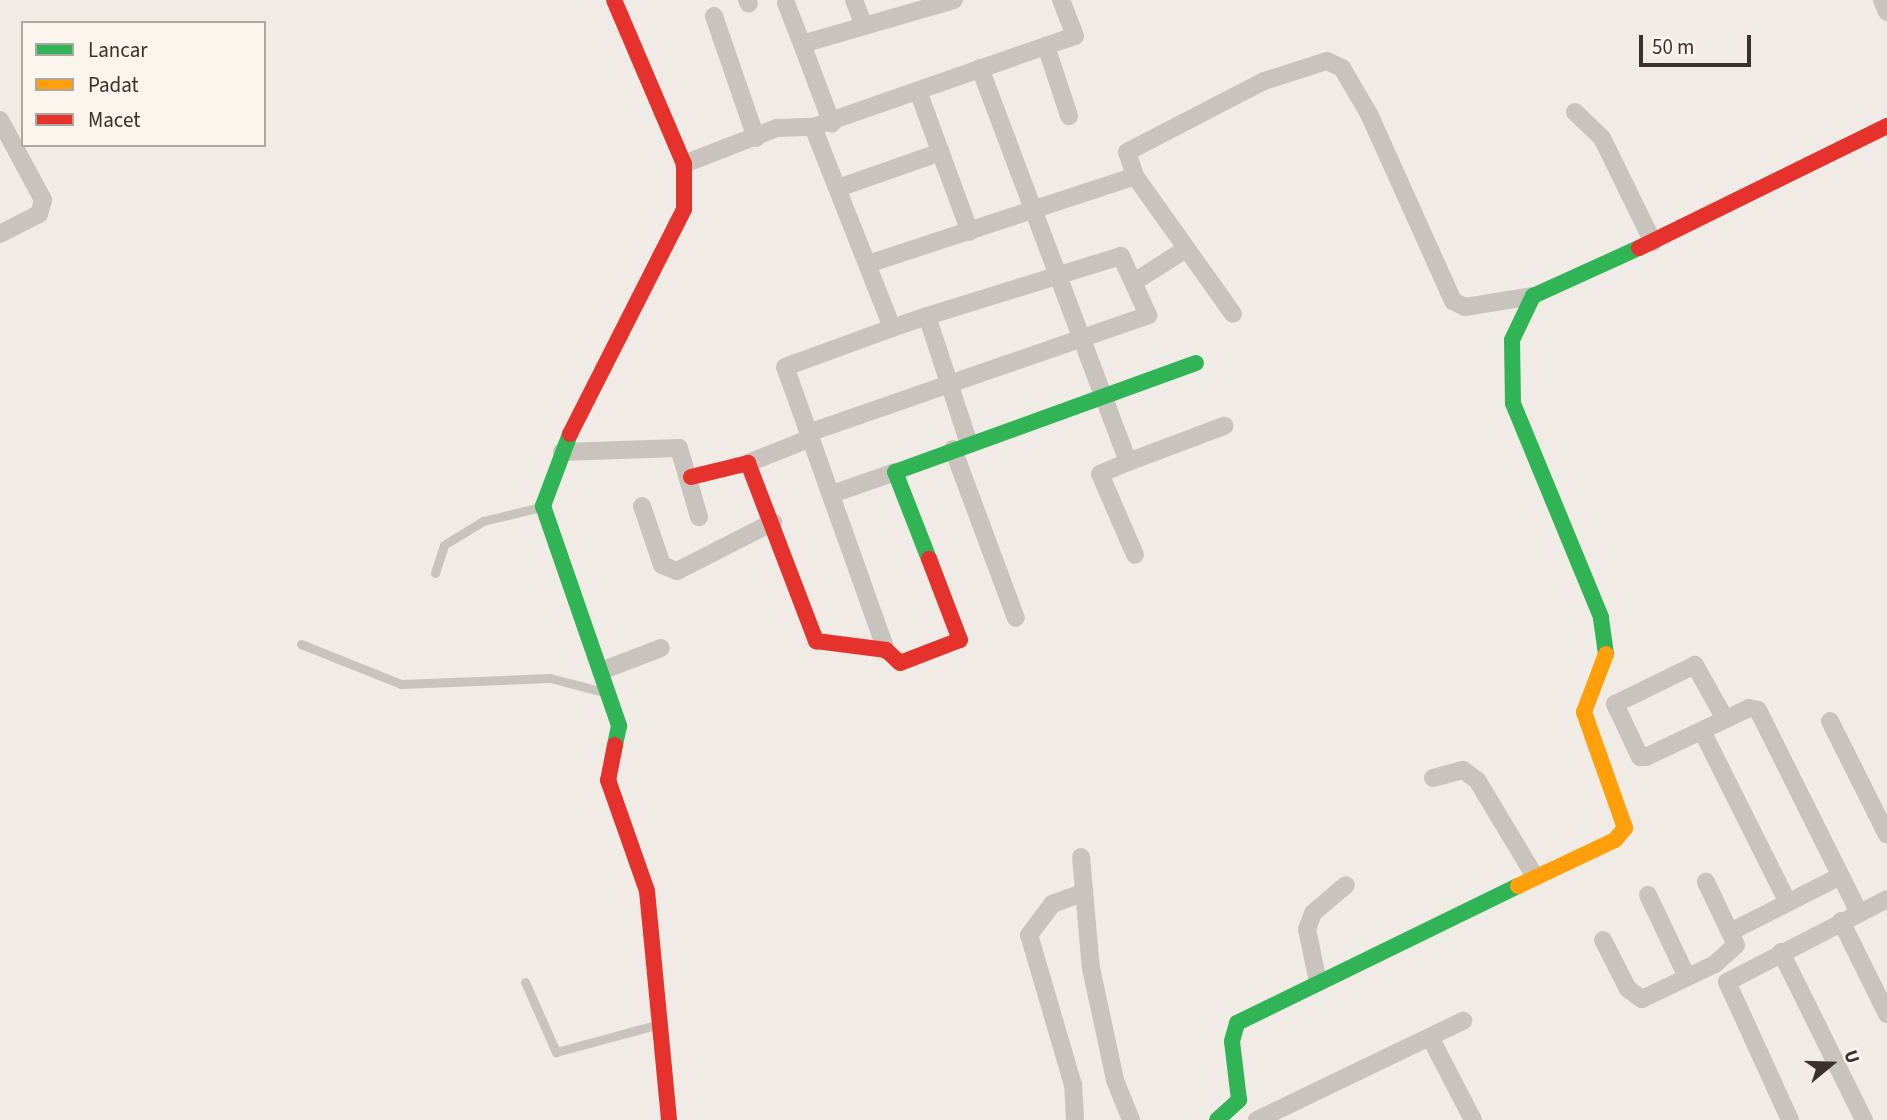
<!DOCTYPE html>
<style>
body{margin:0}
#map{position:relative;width:1887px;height:1120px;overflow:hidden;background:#f0ebe5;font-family:"Source Sans 3",sans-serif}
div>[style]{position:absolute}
.lane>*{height:9px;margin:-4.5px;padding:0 4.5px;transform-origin:4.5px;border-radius:4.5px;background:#c9c3be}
.street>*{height:18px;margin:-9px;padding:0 9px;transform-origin:9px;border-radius:9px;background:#c9c3be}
.fast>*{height:16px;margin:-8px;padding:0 8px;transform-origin:8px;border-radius:8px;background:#30b455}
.slow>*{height:16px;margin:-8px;padding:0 8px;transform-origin:8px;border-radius:8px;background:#ff9f0a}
.jam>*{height:16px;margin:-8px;padding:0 8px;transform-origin:8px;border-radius:8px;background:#e5322d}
span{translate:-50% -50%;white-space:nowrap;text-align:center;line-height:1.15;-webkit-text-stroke:5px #fbf5ee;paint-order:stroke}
.legend{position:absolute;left:21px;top:21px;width:245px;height:126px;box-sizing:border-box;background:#fbf5ee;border:2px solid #aea6a0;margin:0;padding:9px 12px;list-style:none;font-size:21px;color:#3b302b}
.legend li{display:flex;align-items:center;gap:14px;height:35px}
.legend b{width:35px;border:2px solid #aea6a0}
.north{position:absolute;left:1796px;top:1029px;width:70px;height:70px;-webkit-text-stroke:5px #fbf5ee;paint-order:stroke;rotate:71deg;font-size:19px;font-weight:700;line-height:28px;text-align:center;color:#3b302b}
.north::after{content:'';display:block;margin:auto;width:24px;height:32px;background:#3b302b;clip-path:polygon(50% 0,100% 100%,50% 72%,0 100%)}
.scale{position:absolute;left:1639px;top:35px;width:112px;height:32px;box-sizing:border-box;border:4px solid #3b302b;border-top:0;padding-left:9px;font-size:21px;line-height:24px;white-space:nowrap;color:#3b302b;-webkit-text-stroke:5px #fbf5ee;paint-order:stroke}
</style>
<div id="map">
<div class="lane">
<div style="left:435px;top:573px;width:29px;rotate:-72deg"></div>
<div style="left:444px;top:545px;width:46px;rotate:-31.6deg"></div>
<div style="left:483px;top:521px;width:60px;rotate:-13.6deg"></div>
<div style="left:301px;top:644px;width:108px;rotate:21.8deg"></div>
<div style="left:401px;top:684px;width:149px;rotate:-2.3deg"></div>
<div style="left:550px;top:678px;width:56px;rotate:14.5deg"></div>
<div style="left:525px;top:982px;width:77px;rotate:66.1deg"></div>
<div style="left:556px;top:1052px;width:104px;rotate:-15.1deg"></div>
</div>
<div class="street">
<div style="left:747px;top:0;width:4px;rotate:63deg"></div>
<div style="left:854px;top:0;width:28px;rotate:69deg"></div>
<div style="left:1882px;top:0;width:13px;rotate:67deg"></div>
<div style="left:786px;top:3px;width:44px;rotate:68.7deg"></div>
<div style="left:802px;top:44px;width:158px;rotate:-16.1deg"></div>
<div style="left:714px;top:16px;width:129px;rotate:71deg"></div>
<div style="left:802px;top:44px;width:85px;rotate:69.4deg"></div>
<div style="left:1046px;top:46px;width:74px;rotate:71.8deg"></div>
<div style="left:980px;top:68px;width:421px;rotate:69.4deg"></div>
<div style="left:1128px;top:462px;width:30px;rotate:157deg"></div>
<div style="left:1100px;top:474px;width:88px;rotate:66.6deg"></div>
<div style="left:918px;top:91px;width:150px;rotate:69.8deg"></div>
<div style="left:1575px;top:112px;width:37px;rotate:44deg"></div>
<div style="left:1602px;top:138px;width:116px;rotate:63.9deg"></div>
<div style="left:0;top:120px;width:91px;rotate:61.7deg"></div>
<div style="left:43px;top:200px;width:15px;rotate:106deg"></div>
<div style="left:39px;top:214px;width:44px;rotate:152.9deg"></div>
<div style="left:813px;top:127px;width:277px;rotate:-19.2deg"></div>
<div style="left:1075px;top:36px;width:39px;rotate:-111deg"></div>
<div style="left:684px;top:164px;width:100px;rotate:-21.2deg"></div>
<div style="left:777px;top:128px;width:36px;rotate:-2deg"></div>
<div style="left:813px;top:127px;width:216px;rotate:68.5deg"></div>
<div style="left:892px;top:328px;width:37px;rotate:-19deg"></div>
<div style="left:927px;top:316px;width:135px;rotate:71.8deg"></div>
<div style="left:1135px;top:176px;width:25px;rotate:-108deg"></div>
<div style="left:1127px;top:152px;width:154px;rotate:-27.4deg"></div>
<div style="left:1264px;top:81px;width:66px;rotate:-17.6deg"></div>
<div style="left:1327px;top:61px;width:17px;rotate:25deg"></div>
<div style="left:1342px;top:68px;width:53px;rotate:59.6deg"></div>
<div style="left:1369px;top:114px;width:205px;rotate:65.8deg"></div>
<div style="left:1453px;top:301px;width:13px;rotate:27deg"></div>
<div style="left:1465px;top:307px;width:69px;rotate:-9.2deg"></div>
<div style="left:838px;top:188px;width:109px;rotate:-19.3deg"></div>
<div style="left:868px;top:264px;width:281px;rotate:-18.2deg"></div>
<div style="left:1135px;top:176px;width:169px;rotate:54.6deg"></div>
<div style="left:1134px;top:282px;width:62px;rotate:-32.4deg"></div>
<div style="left:811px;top:432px;width:357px;rotate:-19.1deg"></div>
<div style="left:1148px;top:315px;width:65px;rotate:-114.6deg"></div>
<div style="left:1121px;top:256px;width:203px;rotate:162.8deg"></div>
<div style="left:953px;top:449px;width:180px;rotate:69.6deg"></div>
<div style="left:562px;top:452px;width:117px;rotate:-2deg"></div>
<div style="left:679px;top:448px;width:72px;rotate:73.8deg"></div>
<div style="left:1128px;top:462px;width:103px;rotate:-20.6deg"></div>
<div style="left:748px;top:463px;width:68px;rotate:-21.6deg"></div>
<div style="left:832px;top:494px;width:67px;rotate:-19.2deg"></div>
<div style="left:642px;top:506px;width:62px;rotate:71.3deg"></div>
<div style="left:662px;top:565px;width:16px;rotate:22deg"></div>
<div style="left:677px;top:571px;width:108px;rotate:-27deg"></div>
<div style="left:886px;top:650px;width:300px;rotate:-109.6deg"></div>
<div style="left:785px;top:367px;width:114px;rotate:-20deg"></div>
<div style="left:601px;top:671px;width:64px;rotate:-21deg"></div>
<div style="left:1725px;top:719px;width:62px;rotate:-119.1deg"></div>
<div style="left:1695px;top:665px;width:89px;rotate:154deg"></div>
<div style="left:1615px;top:704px;width:59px;rotate:64.7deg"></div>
<div style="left:1640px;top:757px;width:6px"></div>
<div style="left:1646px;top:757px;width:114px;rotate:-25.4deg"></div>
<div style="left:1749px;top:708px;width:9px;rotate:13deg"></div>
<div style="left:1758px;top:710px;width:225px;rotate:63.5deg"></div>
<div style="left:1830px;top:721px;width:127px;rotate:63.4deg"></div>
<div style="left:1702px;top:731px;width:192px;rotate:63.4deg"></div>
<div style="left:1433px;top:778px;width:31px;rotate:-15deg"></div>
<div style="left:1463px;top:770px;width:17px;rotate:36deg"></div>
<div style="left:1477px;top:780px;width:111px;rotate:59deg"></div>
<div style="left:1081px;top:857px;width:111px;rotate:84.9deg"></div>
<div style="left:1091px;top:968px;width:115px;rotate:77.9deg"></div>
<div style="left:1115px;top:1080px;width:43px;rotate:68.2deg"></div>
<div style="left:1648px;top:895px;width:91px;rotate:64.6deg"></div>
<div style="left:1841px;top:921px;width:104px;rotate:63.7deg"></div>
<div style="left:1730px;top:932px;width:124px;rotate:-26.8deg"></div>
<div style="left:1603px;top:940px;width:55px;rotate:63deg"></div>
<div style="left:1628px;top:989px;width:17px;rotate:36deg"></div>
<div style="left:1642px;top:999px;width:81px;rotate:-25.6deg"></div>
<div style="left:1715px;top:964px;width:28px;rotate:-42deg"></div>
<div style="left:1736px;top:945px;width:70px;rotate:-115.5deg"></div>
<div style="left:1781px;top:952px;width:187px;rotate:63.7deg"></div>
<div style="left:1318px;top:982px;width:54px;rotate:-101.7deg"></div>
<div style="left:1307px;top:929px;width:17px;rotate:-69deg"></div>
<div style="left:1313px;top:913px;width:43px;rotate:-40.3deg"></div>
<div style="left:1430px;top:1037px;width:93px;rotate:62.6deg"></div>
<div style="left:1075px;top:1120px;width:35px;rotate:-93deg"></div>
<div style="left:1073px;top:1085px;width:156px;rotate:-106.3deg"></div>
<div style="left:1029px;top:935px;width:39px;rotate:-53deg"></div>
<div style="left:1052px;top:904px;width:33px;rotate:-20deg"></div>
<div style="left:1257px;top:1120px;width:229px;rotate:-25.7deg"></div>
<div style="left:1790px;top:1120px;width:152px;rotate:-114.5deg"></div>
<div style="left:1727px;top:982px;width:180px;rotate:-27.4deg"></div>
</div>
<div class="fast">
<div style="left:570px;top:434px;width:77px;rotate:110.6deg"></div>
<div style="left:543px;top:506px;width:233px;rotate:70.9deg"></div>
<div style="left:619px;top:726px;width:19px;rotate:102deg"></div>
<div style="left:929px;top:559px;width:93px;rotate:-111.3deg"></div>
<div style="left:895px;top:472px;width:320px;rotate:-19.9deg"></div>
<div style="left:1606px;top:654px;width:37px;rotate:-98deg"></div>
<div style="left:1601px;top:617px;width:231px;rotate:-112.4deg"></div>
<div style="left:1513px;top:403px;width:63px;rotate:-90.9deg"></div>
<div style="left:1512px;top:340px;width:49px;rotate:-64.5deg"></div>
<div style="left:1533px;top:296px;width:116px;rotate:-24.4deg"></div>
<div style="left:1217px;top:1120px;width:30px;rotate:-42deg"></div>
<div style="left:1239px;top:1100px;width:59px;rotate:-96.8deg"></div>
<div style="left:1232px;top:1041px;width:19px;rotate:-74deg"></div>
<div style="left:1237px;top:1023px;width:313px;rotate:-26deg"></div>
</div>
<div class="slow">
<div style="left:1518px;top:886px;width:107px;rotate:-25.4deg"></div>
<div style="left:1615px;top:840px;width:16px;rotate:-50deg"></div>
<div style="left:1625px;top:828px;width:123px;rotate:-109.5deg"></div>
<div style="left:1584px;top:712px;width:62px;rotate:-69.2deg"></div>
</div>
<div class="jam">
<div style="left:1639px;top:248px;width:276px;rotate:-26.2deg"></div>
<div style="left:570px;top:434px;width:252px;rotate:-63.1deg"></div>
<div style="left:684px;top:209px;width:45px;rotate:-90deg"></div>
<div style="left:684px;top:164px;width:178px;rotate:-113.1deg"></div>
<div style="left:691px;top:477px;width:59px;rotate:-13.8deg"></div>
<div style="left:748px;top:463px;width:191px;rotate:69.1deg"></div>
<div style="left:816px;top:641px;width:71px;rotate:7.3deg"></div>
<div style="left:886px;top:650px;width:19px;rotate:43deg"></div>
<div style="left:900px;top:663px;width:64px;rotate:-21deg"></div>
<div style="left:960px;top:640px;width:87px;rotate:-110.9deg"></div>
<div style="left:615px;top:745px;width:36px;rotate:101deg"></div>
<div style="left:608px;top:780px;width:118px;rotate:70.6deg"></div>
<div style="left:647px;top:891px;width:230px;rotate:84.5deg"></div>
</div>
<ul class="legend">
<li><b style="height:9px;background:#30b455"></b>Lancar</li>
<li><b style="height:9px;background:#ff9f0a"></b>Padat</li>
<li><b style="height:9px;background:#e5322d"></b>Macet</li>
</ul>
<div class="north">U</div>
<div class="scale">50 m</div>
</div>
